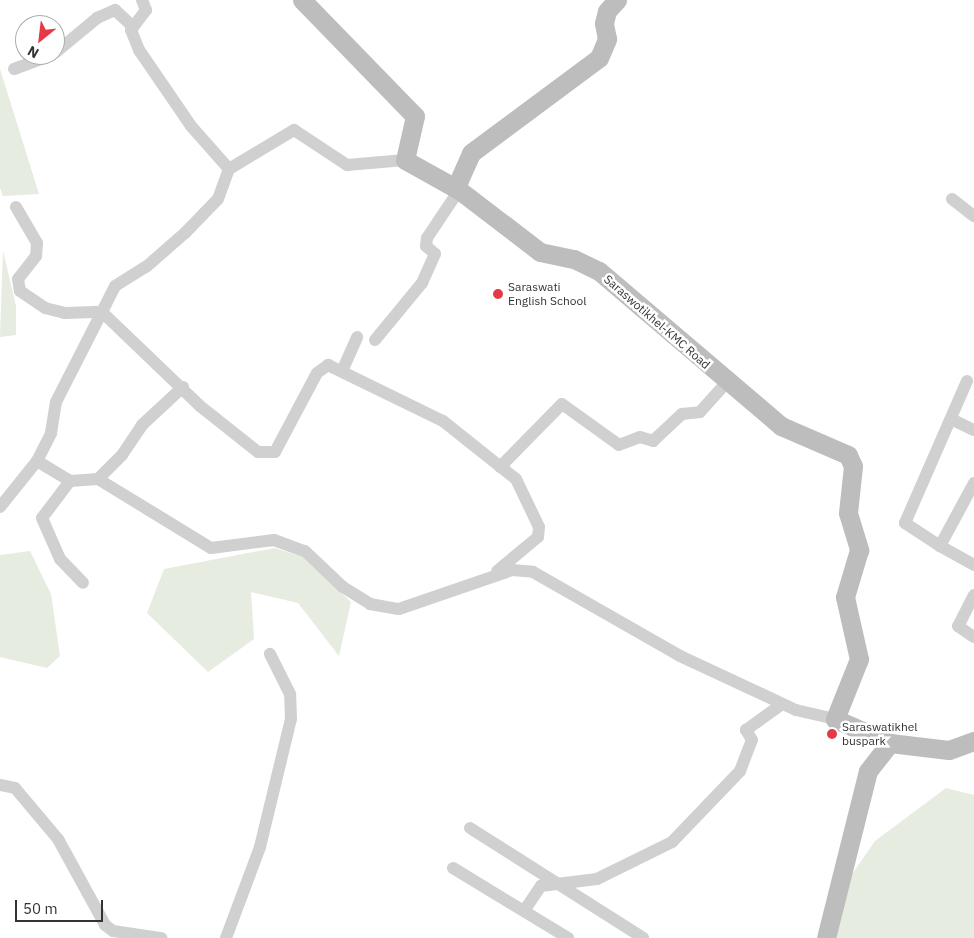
<!DOCTYPE html>
<style>
body{margin:0}
#map{position:relative;width:974px;height:938px;overflow:hidden;background:#fff;font-family:"IBM Plex Sans",sans-serif}
div>[style]{position:absolute}
.green>*{inset:0;background:#e6ecdf}
.street>*{height:12px;margin:-6px;padding:0 6px;transform-origin:6px;border-radius:6px;background:#d0d0d0}
.secondary>*{height:19px;margin:-9.5px;padding:0 9.5px;transform-origin:9.5px;border-radius:9.5px;background:#bdbdbd}
.dots>*{width:14px;height:14px;translate:-50% -50%;box-sizing:border-box;border:2px solid #fff;border-radius:50%}
span{translate:-50% -50%;white-space:nowrap;text-align:center;line-height:1.15;-webkit-text-stroke:5px #fff;paint-order:stroke}
.poi-label{font-size:12px;color:#333}
.left{translate:0 -50%;text-align:left}
.street-label{font-size:12px;color:#333}
.north{position:absolute;left:15px;top:15px;width:50px;height:50px;box-sizing:border-box;background:#fff;border:1px solid #adadad;border-radius:50%;rotate:209deg;font-size:14px;font-weight:700;line-height:20px;text-align:center;color:#333}
.north::after{content:'';display:block;margin:auto;width:18px;height:22px;background:#e63946;clip-path:polygon(50% 0,100% 100%,50% 72%,0 100%)}
.scale{position:absolute;left:15px;top:900px;width:88px;height:22px;box-sizing:border-box;border:2px solid #333;border-top:0;padding-left:6px;font-size:15px;line-height:18px;white-space:nowrap;color:#333;-webkit-text-stroke:4px #fff;paint-order:stroke}
</style>
<div id="map">
<div class="green">
<div style="clip-path:polygon(0 69px,39px 194px,3px 196px,0 188px)"></div>
<div style="clip-path:polygon(3px 251px,16px 306px,16px 335px,0 337px)"></div>
<div style="clip-path:polygon(275px 548px,303px 557px,351px 602px,339px 656px,298px 603px,251px 592px,254px 639px,208px 672px,147px 613px,164px 569px)"></div>
<div style="clip-path:polygon(30px 551px,51px 594px,60px 656px,47px 668px,0 657px,0 555px)"></div>
<div style="clip-path:polygon(946px 788px,974px 795px,974px 938px,836px 938px,848px 880px,875px 841px)"></div>
</div>
<div class="street">
<div style="left:142px;top:0;width:11px;rotate:68deg"></div>
<div style="left:146px;top:10px;width:25px;rotate:127deg"></div>
<div style="left:131px;top:30px;width:22px;rotate:68deg"></div>
<div style="left:139px;top:50px;width:92px;rotate:55.6deg"></div>
<div style="left:191px;top:126px;width:57px;rotate:48.5deg"></div>
<div style="left:229px;top:169px;width:76px;rotate:-31deg"></div>
<div style="left:294px;top:130px;width:64px;rotate:33.4deg"></div>
<div style="left:347px;top:165px;width:58px;rotate:-4.9deg"></div>
<div style="left:55px;top:53px;width:55px;rotate:-39.8deg"></div>
<div style="left:97px;top:18px;width:20px;rotate:-24deg"></div>
<div style="left:115px;top:10px;width:23px;rotate:43deg"></div>
<div style="left:14px;top:69px;width:40px;rotate:-20.2deg"></div>
<div style="left:952px;top:199px;width:28px;rotate:38deg"></div>
<div style="left:16px;top:207px;width:42px;rotate:59.7deg"></div>
<div style="left:37px;top:243px;width:13px;rotate:94deg"></div>
<div style="left:36px;top:256px;width:29px;rotate:128deg"></div>
<div style="left:18px;top:279px;width:12px;rotate:81deg"></div>
<div style="left:20px;top:291px;width:30px;rotate:34deg"></div>
<div style="left:45px;top:308px;width:21px;rotate:14deg"></div>
<div style="left:65px;top:313px;width:37px;rotate:-2deg"></div>
<div style="left:102px;top:312px;width:136px;rotate:43.8deg"></div>
<div style="left:200px;top:406px;width:74px;rotate:38.4deg"></div>
<div style="left:258px;top:452px;width:17px"></div>
<div style="left:275px;top:452px;width:89px;rotate:-62deg"></div>
<div style="left:317px;top:373px;width:14px;rotate:-36deg"></div>
<div style="left:328px;top:365px;width:128px;rotate:26deg"></div>
<div style="left:443px;top:421px;width:93px;rotate:38.5deg"></div>
<div style="left:516px;top:479px;width:53px;rotate:64.4deg"></div>
<div style="left:539px;top:527px;width:10px;rotate:96deg"></div>
<div style="left:538px;top:537px;width:53px;rotate:140.3deg"></div>
<div style="left:375px;top:340px;width:74px;rotate:-50.5deg"></div>
<div style="left:422px;top:283px;width:32px;rotate:-66deg"></div>
<div style="left:435px;top:254px;width:12px;rotate:-138deg"></div>
<div style="left:426px;top:246px;width:8px;rotate:-83deg"></div>
<div style="left:427px;top:238px;width:58px;rotate:-56.3deg"></div>
<div style="left:343px;top:369px;width:35px;rotate:-66deg"></div>
<div style="left:951px;top:419px;width:25px;rotate:26deg"></div>
<div style="left:37px;top:461px;width:31px;rotate:-63deg"></div>
<div style="left:51px;top:433px;width:31px;rotate:-81deg"></div>
<div style="left:56px;top:402px;width:130px;rotate:-63deg"></div>
<div style="left:115px;top:286px;width:36px;rotate:-32deg"></div>
<div style="left:146px;top:267px;width:52px;rotate:-41.1deg"></div>
<div style="left:185px;top:233px;width:47px;rotate:-45.9deg"></div>
<div style="left:218px;top:199px;width:32px;rotate:-70deg"></div>
<div style="left:500px;top:467px;width:88px;rotate:-45.5deg"></div>
<div style="left:562px;top:404px;width:70px;rotate:35.7deg"></div>
<div style="left:619px;top:445px;width:22px;rotate:-21deg"></div>
<div style="left:640px;top:437px;width:14px;rotate:17deg"></div>
<div style="left:653px;top:441px;width:40px;rotate:-43deg"></div>
<div style="left:682px;top:414px;width:18px;rotate:-6deg"></div>
<div style="left:700px;top:412px;width:39px;rotate:-48deg"></div>
<div style="left:98px;top:479px;width:34px;rotate:-45deg"></div>
<div style="left:122px;top:455px;width:36px;rotate:-56deg"></div>
<div style="left:142px;top:425px;width:56px;rotate:-42.8deg"></div>
<div style="left:70px;top:481px;width:46px;rotate:127.1deg"></div>
<div style="left:42px;top:518px;width:45px;rotate:66.3deg"></div>
<div style="left:60px;top:559px;width:33px;rotate:46deg"></div>
<div style="left:974px;top:483px;width:72px;rotate:118.4deg"></div>
<div style="left:940px;top:546px;width:39px;rotate:29deg"></div>
<div style="left:0;top:507px;width:59px;rotate:-51.2deg"></div>
<div style="left:37px;top:461px;width:39px;rotate:31deg"></div>
<div style="left:70px;top:481px;width:28px;rotate:-4deg"></div>
<div style="left:98px;top:479px;width:132px;rotate:31.4deg"></div>
<div style="left:211px;top:548px;width:64px;rotate:-7.2deg"></div>
<div style="left:274px;top:540px;width:33px;rotate:20deg"></div>
<div style="left:305px;top:551px;width:52px;rotate:43.5deg"></div>
<div style="left:343px;top:587px;width:32px;rotate:32deg"></div>
<div style="left:370px;top:604px;width:29px;rotate:10deg"></div>
<div style="left:399px;top:609px;width:120px;rotate:-19deg"></div>
<div style="left:512px;top:570px;width:21px;rotate:5deg"></div>
<div style="left:533px;top:572px;width:169px;rotate:29.7deg"></div>
<div style="left:680px;top:656px;width:128px;rotate:25deg"></div>
<div style="left:796px;top:710px;width:40px;rotate:13deg"></div>
<div style="left:940px;top:546px;width:42px;rotate:-146.7deg"></div>
<div style="left:905px;top:523px;width:155px;rotate:-66.4deg"></div>
<div style="left:974px;top:595px;width:35px;rotate:117deg"></div>
<div style="left:958px;top:626px;width:19px;rotate:35deg"></div>
<div style="left:0;top:785px;width:15px;rotate:11deg"></div>
<div style="left:15px;top:788px;width:67px;rotate:49.9deg"></div>
<div style="left:58px;top:839px;width:98px;rotate:61.3deg"></div>
<div style="left:105px;top:925px;width:10px;rotate:37deg"></div>
<div style="left:113px;top:931px;width:49px;rotate:8.3deg"></div>
<div style="left:470px;top:828px;width:205px;rotate:32.4deg"></div>
<div style="left:453px;top:868px;width:135px;rotate:31.3deg"></div>
<div style="left:526px;top:908px;width:27px;rotate:-56deg"></div>
<div style="left:541px;top:886px;width:56px;rotate:-7.1deg"></div>
<div style="left:597px;top:879px;width:84px;rotate:-26.3deg"></div>
<div style="left:672px;top:842px;width:98px;rotate:-46.2deg"></div>
<div style="left:740px;top:771px;width:33px;rotate:-69deg"></div>
<div style="left:752px;top:740px;width:12px;rotate:-121deg"></div>
<div style="left:746px;top:730px;width:44px;rotate:-35.8deg"></div>
<div style="left:226px;top:938px;width:97px;rotate:-69.5deg"></div>
<div style="left:260px;top:847px;width:132px;rotate:-76.4deg"></div>
<div style="left:291px;top:719px;width:25px;rotate:-92deg"></div>
<div style="left:290px;top:694px;width:45px;rotate:-116.6deg"></div>
</div>
<div class="secondary">
<div style="left:302px;top:0;width:162px;rotate:45.8deg"></div>
<div style="left:415px;top:116px;width:45px;rotate:102.8deg"></div>
<div style="left:405px;top:160px;width:62px;rotate:29.1deg"></div>
<div style="left:459px;top:190px;width:102px;rotate:37.4deg"></div>
<div style="left:540px;top:252px;width:35px;rotate:12deg"></div>
<div style="left:574px;top:259px;width:28px;rotate:26deg"></div>
<div style="left:599px;top:271px;width:239px;rotate:40.4deg"></div>
<div style="left:781px;top:426px;width:73px;rotate:23.4deg"></div>
<div style="left:848px;top:455px;width:12px;rotate:66deg"></div>
<div style="left:853px;top:466px;width:47px;rotate:96.1deg"></div>
<div style="left:848px;top:513px;width:39px;rotate:73deg"></div>
<div style="left:859px;top:550px;width:49px;rotate:106.6deg"></div>
<div style="left:845px;top:597px;width:64px;rotate:77.3deg"></div>
<div style="left:859px;top:659px;width:65px;rotate:111.8deg"></div>
<div style="left:835px;top:719px;width:60px;rotate:23.6deg"></div>
<div style="left:890px;top:743px;width:59px;rotate:6.8deg"></div>
<div style="left:949px;top:750px;width:27px;rotate:-20deg"></div>
<div style="left:456px;top:187px;width:37px;rotate:-66deg"></div>
<div style="left:471px;top:153px;width:159px;rotate:-36.6deg"></div>
<div style="left:599px;top:58px;width:21px;rotate:-67deg"></div>
<div style="left:607px;top:39px;width:16px;rotate:-101deg"></div>
<div style="left:604px;top:23px;width:12px;rotate:-76deg"></div>
<div style="left:607px;top:11px;width:15px;rotate:-48deg"></div>
<div style="left:826px;top:938px;width:172px;rotate:-75.9deg"></div>
<div style="left:868px;top:771px;width:36px;rotate:-52deg"></div>
</div>
<div class="dots">
<div style="left:498px;top:294px;background:#e63946"></div>
<div style="left:832px;top:734px;background:#e63946"></div>
</div>
<div class="poi-label">
<span class="left" style="left:508px;top:294px">Saraswati<br>English School</span>
<span class="left" style="left:842px;top:734px">Saraswatikhel<br>buspark</span>
</div>
<div class="street-label">
<span style="left:657px;top:322px;rotate:41deg">Saraswotikhel-KMC Road</span>
</div>
<div class="north">N</div>
<div class="scale">50 m</div>
</div>
